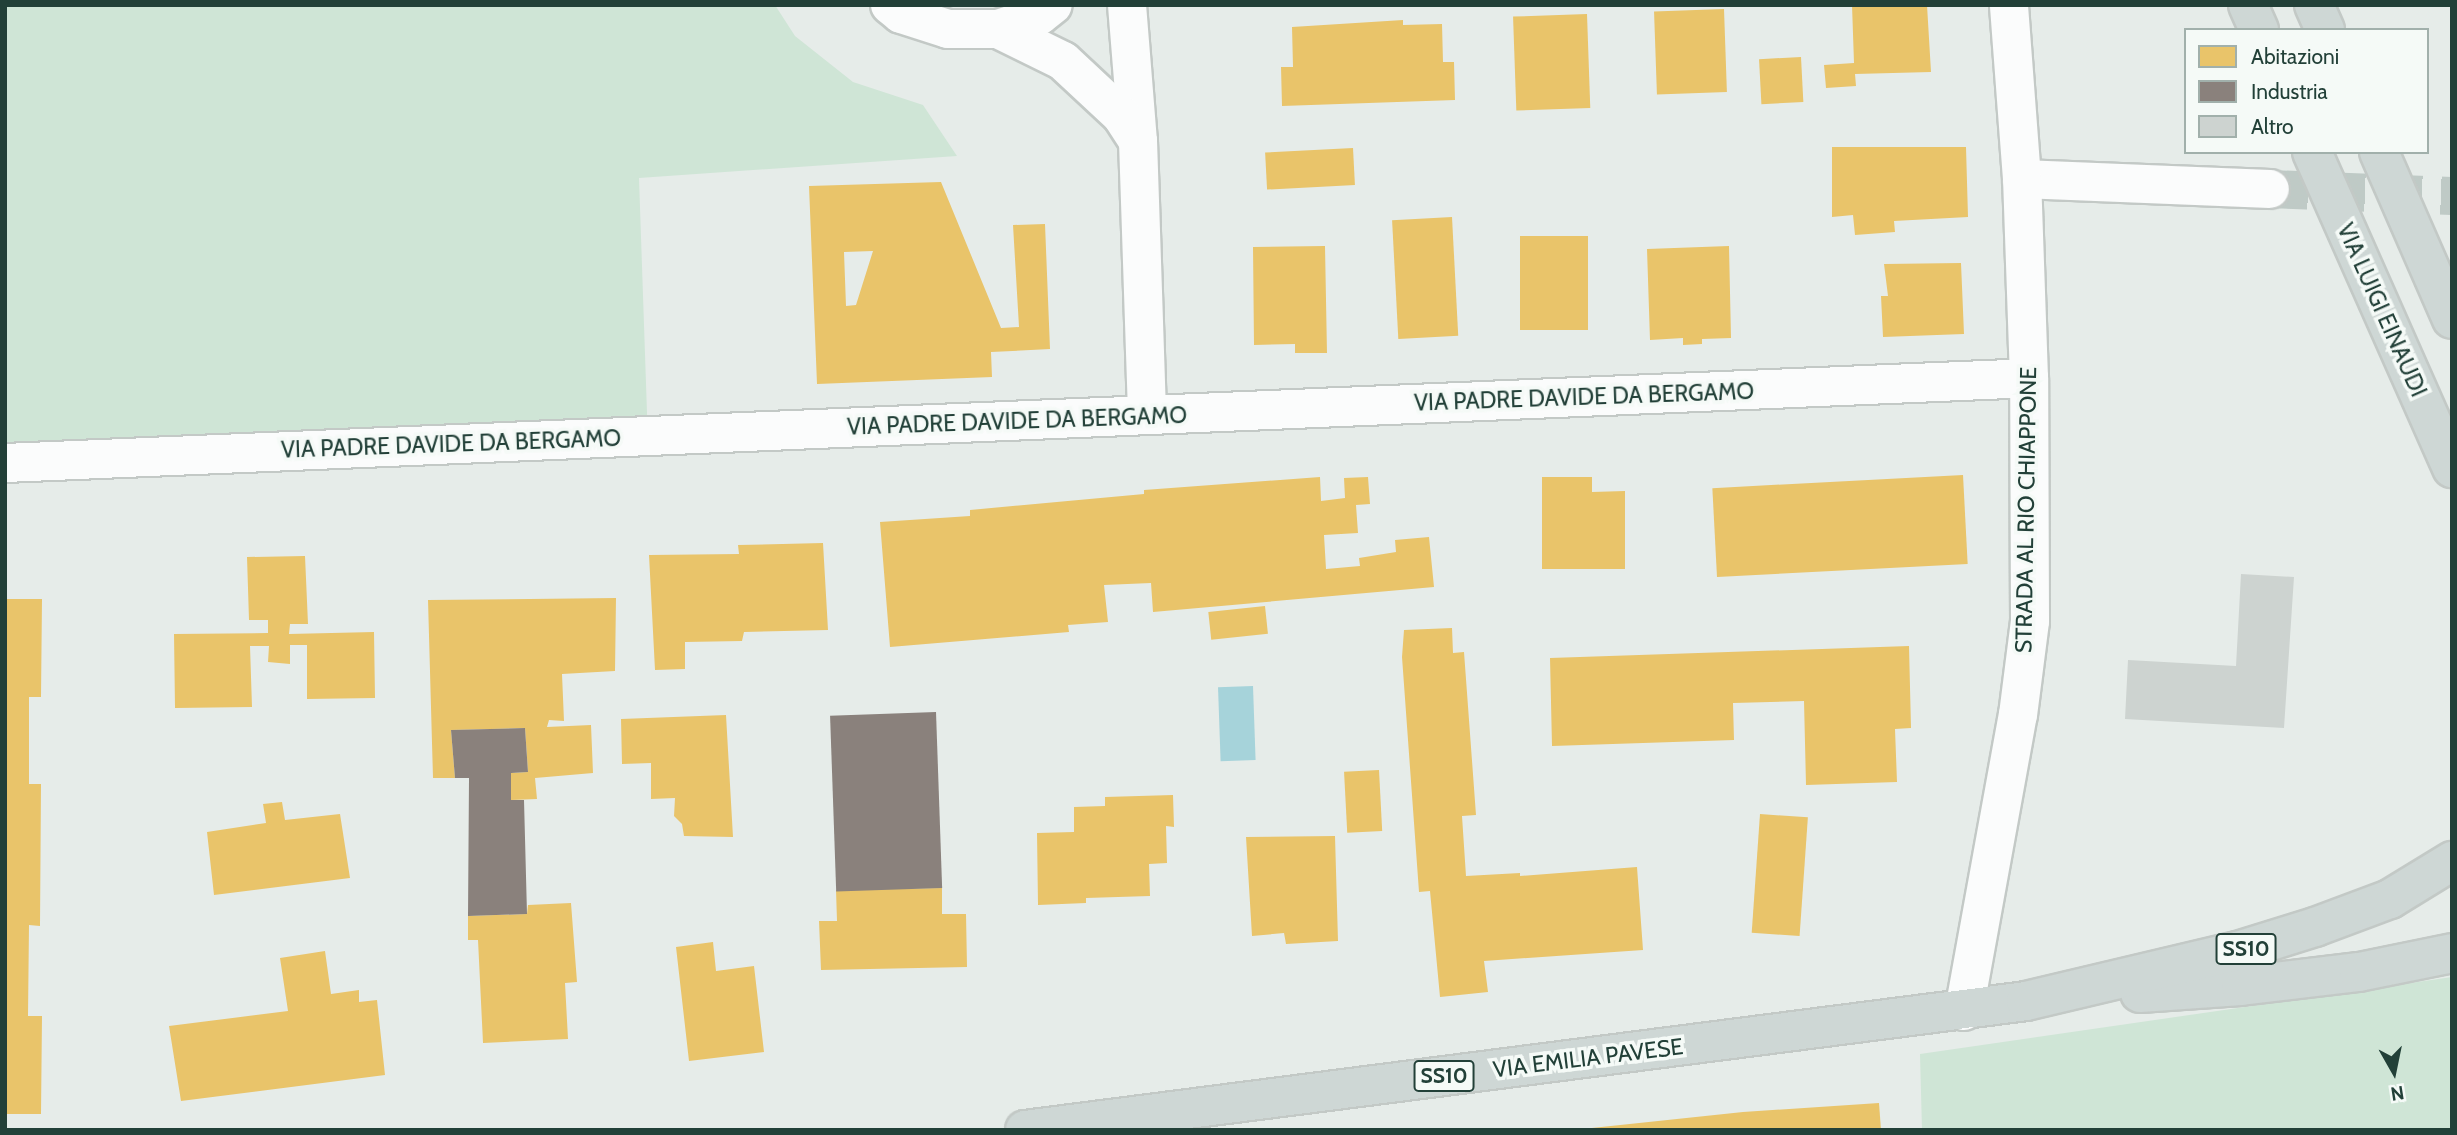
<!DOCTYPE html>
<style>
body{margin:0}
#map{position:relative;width:2457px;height:1135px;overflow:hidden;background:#e6ece9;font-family:Cabin,sans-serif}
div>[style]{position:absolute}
.green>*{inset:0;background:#cfe5d6}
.water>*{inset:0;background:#a6d3da;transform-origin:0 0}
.homes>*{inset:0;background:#e9c46a;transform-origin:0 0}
.industry>*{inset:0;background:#8a817c;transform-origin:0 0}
.building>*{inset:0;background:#cdd3d0}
.minor-tunnel>*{height:38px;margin-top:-19px;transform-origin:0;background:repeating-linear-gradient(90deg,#bfcac6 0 38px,transparent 0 57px)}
.roads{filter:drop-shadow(2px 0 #c3c9c6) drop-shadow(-2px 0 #c3c9c6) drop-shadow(0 2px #c3c9c6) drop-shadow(0 -2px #c3c9c6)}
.minor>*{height:38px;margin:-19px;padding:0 19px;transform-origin:19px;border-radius:19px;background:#fbfcfc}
.major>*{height:38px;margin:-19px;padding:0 19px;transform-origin:19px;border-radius:19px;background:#ced7d5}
span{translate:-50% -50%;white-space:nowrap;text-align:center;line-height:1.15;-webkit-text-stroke:7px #f5faf7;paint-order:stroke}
.shield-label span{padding:2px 5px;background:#f5faf7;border:2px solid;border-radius:5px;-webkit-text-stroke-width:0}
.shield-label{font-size:21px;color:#224038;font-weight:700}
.street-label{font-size:23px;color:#224038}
.frame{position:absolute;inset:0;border:7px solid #224038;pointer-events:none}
.legend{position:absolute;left:2184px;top:28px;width:245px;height:126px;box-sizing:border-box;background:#f5faf7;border:2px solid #a1b0ab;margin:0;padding:9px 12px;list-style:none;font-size:21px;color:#224038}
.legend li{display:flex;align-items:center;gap:14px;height:35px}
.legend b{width:35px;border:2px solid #a1b0ab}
.north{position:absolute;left:2359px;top:1037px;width:70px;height:70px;-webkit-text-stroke:5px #f5faf7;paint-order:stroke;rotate:171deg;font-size:19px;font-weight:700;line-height:28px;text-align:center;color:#224038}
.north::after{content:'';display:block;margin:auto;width:24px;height:32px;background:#224038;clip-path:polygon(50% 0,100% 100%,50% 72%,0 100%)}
</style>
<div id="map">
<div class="green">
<div style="clip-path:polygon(5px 5px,775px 5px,795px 36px,853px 82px,923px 105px,957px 156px,639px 178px,648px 442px,5px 472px)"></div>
<div style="clip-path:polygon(2452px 977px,2452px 1130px,1922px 1130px,1920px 1054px)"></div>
</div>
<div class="water">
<div style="left:1253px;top:686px;width:74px;height:35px;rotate:88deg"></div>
</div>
<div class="homes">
<div style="clip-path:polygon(1852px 5px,1927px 5px,1931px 72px,1855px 74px,1856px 86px,1826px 88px,1824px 65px,1854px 63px)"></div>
<div style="left:1724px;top:9px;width:83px;height:70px;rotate:88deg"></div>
<div style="left:1587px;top:14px;width:94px;height:74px;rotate:88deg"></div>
<div style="clip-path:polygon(1403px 20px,1403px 25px,1442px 24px,1443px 62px,1454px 62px,1455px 100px,1282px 106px,1281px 67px,1293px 67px,1292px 27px)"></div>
<div style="left:1801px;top:57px;width:45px;height:42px;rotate:87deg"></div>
<div style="clip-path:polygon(1832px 147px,1966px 147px,1968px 217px,1894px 221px,1895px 232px,1855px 235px,1853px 215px,1832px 217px)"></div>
<div style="left:1353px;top:148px;width:37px;height:88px;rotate:87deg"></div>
<div style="clip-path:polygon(evenodd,941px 182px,1001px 328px,1019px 327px,1013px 225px,1045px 224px,1050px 349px,991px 352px,992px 377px,817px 384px,809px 186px,941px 182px,873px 251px,856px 305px,846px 306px,844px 252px,873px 251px)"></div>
<div style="left:1452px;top:217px;width:119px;height:60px;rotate:87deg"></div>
<div style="left:1520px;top:236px;width:68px;height:94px"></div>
<div style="clip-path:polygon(1325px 246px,1327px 353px,1295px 353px,1295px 344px,1254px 345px,1253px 247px)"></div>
<div style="clip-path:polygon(1729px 246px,1731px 338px,1702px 339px,1702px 344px,1683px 345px,1683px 338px,1650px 340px,1647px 249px)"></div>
<div style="clip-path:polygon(1961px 263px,1964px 334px,1883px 337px,1881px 296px,1888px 296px,1884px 264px)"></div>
<div style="left:1963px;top:475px;width:89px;height:251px;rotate:87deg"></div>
<div style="clip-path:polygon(1320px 477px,1321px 501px,1345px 498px,1344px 478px,1368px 477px,1370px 504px,1356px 505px,1358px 533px,1324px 535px,1326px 569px,1360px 566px,1359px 558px,1396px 552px,1395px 540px,1429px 537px,1434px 587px,1153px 612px,1151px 583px,1104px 585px,1108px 622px,1068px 625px,1069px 632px,890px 647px,880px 522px,970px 516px,970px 510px,1144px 494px,1144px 490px)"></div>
<div style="clip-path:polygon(1542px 477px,1592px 477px,1592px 492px,1625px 491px,1625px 569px,1542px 569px)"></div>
<div style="clip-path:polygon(823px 543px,828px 630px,744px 632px,742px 641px,685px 642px,685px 669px,655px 670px,649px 555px,739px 554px,738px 545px)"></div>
<div style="clip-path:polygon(305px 556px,308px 624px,290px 624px,289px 634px,374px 632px,375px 698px,307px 699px,307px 645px,290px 645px,290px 664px,268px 662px,269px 646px,250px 646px,252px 707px,175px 708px,174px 634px,268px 633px,268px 620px,249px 620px,247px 557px)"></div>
<div style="clip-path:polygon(616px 598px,615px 671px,562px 674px,564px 721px,549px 720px,547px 727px,591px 725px,593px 773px,535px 778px,537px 799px,511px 800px,511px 773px,528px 772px,525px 728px,451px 730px,455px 778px,433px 778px,428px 600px)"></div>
<div style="clip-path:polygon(5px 599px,42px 599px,41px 697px,29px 697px,29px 784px,41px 784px,40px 926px,29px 925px,28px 1016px,42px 1016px,41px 1114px,5px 1114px)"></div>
<div style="left:1265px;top:606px;width:28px;height:57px;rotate:84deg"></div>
<div style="clip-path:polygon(1452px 628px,1453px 653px,1464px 652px,1476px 815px,1462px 816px,1466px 876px,1520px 873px,1520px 876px,1637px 867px,1643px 950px,1484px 961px,1488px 992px,1440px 997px,1430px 891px,1419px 892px,1402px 657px,1404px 630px)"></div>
<div style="clip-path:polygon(1909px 646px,1911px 728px,1895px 729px,1897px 782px,1806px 785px,1804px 701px,1733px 703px,1734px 740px,1552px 746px,1550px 658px)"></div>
<div style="clip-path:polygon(726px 715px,733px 837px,684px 836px,682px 824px,674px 816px,675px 798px,651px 799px,651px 763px,622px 764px,621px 719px)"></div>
<div style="left:1379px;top:770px;width:61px;height:35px;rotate:87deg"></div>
<div style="clip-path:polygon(1173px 795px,1174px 827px,1166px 826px,1167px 863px,1149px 864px,1150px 896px,1086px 898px,1086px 903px,1038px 905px,1037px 833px,1074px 832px,1074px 807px,1105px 806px,1105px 797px)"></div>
<div style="clip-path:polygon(282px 802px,285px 820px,340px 814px,350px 878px,214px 895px,207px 832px,266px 823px,263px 804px)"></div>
<div style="left:1760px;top:814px;width:48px;height:119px;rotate:4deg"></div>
<div style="clip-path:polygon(1335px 836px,1338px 941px,1286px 944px,1284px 933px,1252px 936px,1246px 837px)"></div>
<div style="clip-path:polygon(942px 888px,942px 914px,966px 914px,967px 967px,821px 970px,819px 921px,837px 921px,836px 890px)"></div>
<div style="clip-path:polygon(571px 903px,577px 982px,565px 983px,568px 1039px,483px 1043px,478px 940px,468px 940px,468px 916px,527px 914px,528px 905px)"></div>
<div style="clip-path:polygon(713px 942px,716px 971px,754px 966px,764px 1052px,689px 1061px,676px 947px)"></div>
<div style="clip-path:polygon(325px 951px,331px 994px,359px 990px,359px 1002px,377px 1000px,385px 1075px,181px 1101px,169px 1026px,288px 1011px,280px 958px)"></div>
<div style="clip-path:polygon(1879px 1103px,1881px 1130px,1573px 1130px,1743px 1112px)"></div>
</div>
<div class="industry">
<div style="left:936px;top:712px;width:176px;height:106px;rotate:88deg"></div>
<div style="clip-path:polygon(525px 728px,528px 772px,511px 773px,511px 800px,524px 800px,527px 914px,468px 916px,469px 778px,455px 778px,451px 730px)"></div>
</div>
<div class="building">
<div style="clip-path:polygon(2241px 574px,2294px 577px,2284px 728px,2125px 719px,2128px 660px,2236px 666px)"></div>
</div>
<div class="minor-tunnel">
<div style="left:2270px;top:189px;width:182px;rotate:2.2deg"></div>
</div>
<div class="roads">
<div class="minor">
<div style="left:890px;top:5px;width:14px;rotate:39deg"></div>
<div style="left:901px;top:14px;width:49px;rotate:17.7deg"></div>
<div style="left:948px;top:29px;width:50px"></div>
<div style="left:998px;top:29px;width:44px;rotate:-18.4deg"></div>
<div style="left:1040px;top:15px;width:16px;rotate:-38deg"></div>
<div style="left:1127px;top:5px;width:136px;rotate:85.4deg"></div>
<div style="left:1138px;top:141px;width:274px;rotate:88.1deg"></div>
<div style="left:998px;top:29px;width:72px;rotate:26.2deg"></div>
<div style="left:1063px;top:61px;width:79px;rotate:43deg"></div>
<div style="left:1121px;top:115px;width:31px;rotate:57deg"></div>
<div style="left:2022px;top:179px;width:248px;rotate:2.3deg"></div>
<div style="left:5px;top:463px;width:2026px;rotate:-2.4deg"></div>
<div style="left:1964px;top:1011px;width:301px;rotate:-79.7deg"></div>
<div style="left:2018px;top:715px;width:95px;rotate:-82.7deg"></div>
<div style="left:2030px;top:621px;width:243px;rotate:-90.2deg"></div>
<div style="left:2029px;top:378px;width:199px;rotate:-92deg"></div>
<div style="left:2022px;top:179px;width:174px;rotate:-94.3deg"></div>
</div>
<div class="major">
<div style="left:2248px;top:5px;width:27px;rotate:66deg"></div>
<div style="left:2314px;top:5px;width:27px;rotate:66deg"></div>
<div style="left:2312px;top:152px;width:346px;rotate:66.1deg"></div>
<div style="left:2379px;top:152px;width:182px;rotate:66.4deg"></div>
<div style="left:2140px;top:993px;width:101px;rotate:-4deg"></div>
<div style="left:2241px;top:986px;width:119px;rotate:-6.8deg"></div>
<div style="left:2359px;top:972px;width:95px;rotate:-11.5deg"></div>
<div style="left:1025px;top:1130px;width:1009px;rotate:-7.34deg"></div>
<div style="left:2026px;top:1001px;width:218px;rotate:-13.3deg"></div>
<div style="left:2238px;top:951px;width:81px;rotate:-17.3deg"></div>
<div style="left:2315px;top:927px;width:80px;rotate:-20.5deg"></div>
<div style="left:2390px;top:899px;width:73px;rotate:-31.5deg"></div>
</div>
</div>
<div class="shield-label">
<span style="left:2246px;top:949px">SS10</span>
<span style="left:1444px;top:1076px">SS10</span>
</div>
<div class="street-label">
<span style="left:2382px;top:310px;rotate:66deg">VIA LUIGI EINAUDI</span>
<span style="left:1584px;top:397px;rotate:-2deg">VIA PADRE DAVIDE DA BERGAMO</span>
<span style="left:1017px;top:421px;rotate:-2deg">VIA PADRE DAVIDE DA BERGAMO</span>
<span style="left:451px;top:444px;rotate:-2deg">VIA PADRE DAVIDE DA BERGAMO</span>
<span style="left:2026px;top:510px;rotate:-89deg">STRADA AL RIO CHIAPPONE</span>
<span style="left:1588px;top:1058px;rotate:-7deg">VIA EMILIA PAVESE</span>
</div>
<div class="frame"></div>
<ul class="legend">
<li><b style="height:19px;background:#e9c46a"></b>Abitazioni</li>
<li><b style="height:19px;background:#8a817c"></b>Industria</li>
<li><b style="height:19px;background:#cdd3d0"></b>Altro</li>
</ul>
<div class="north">N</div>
</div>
